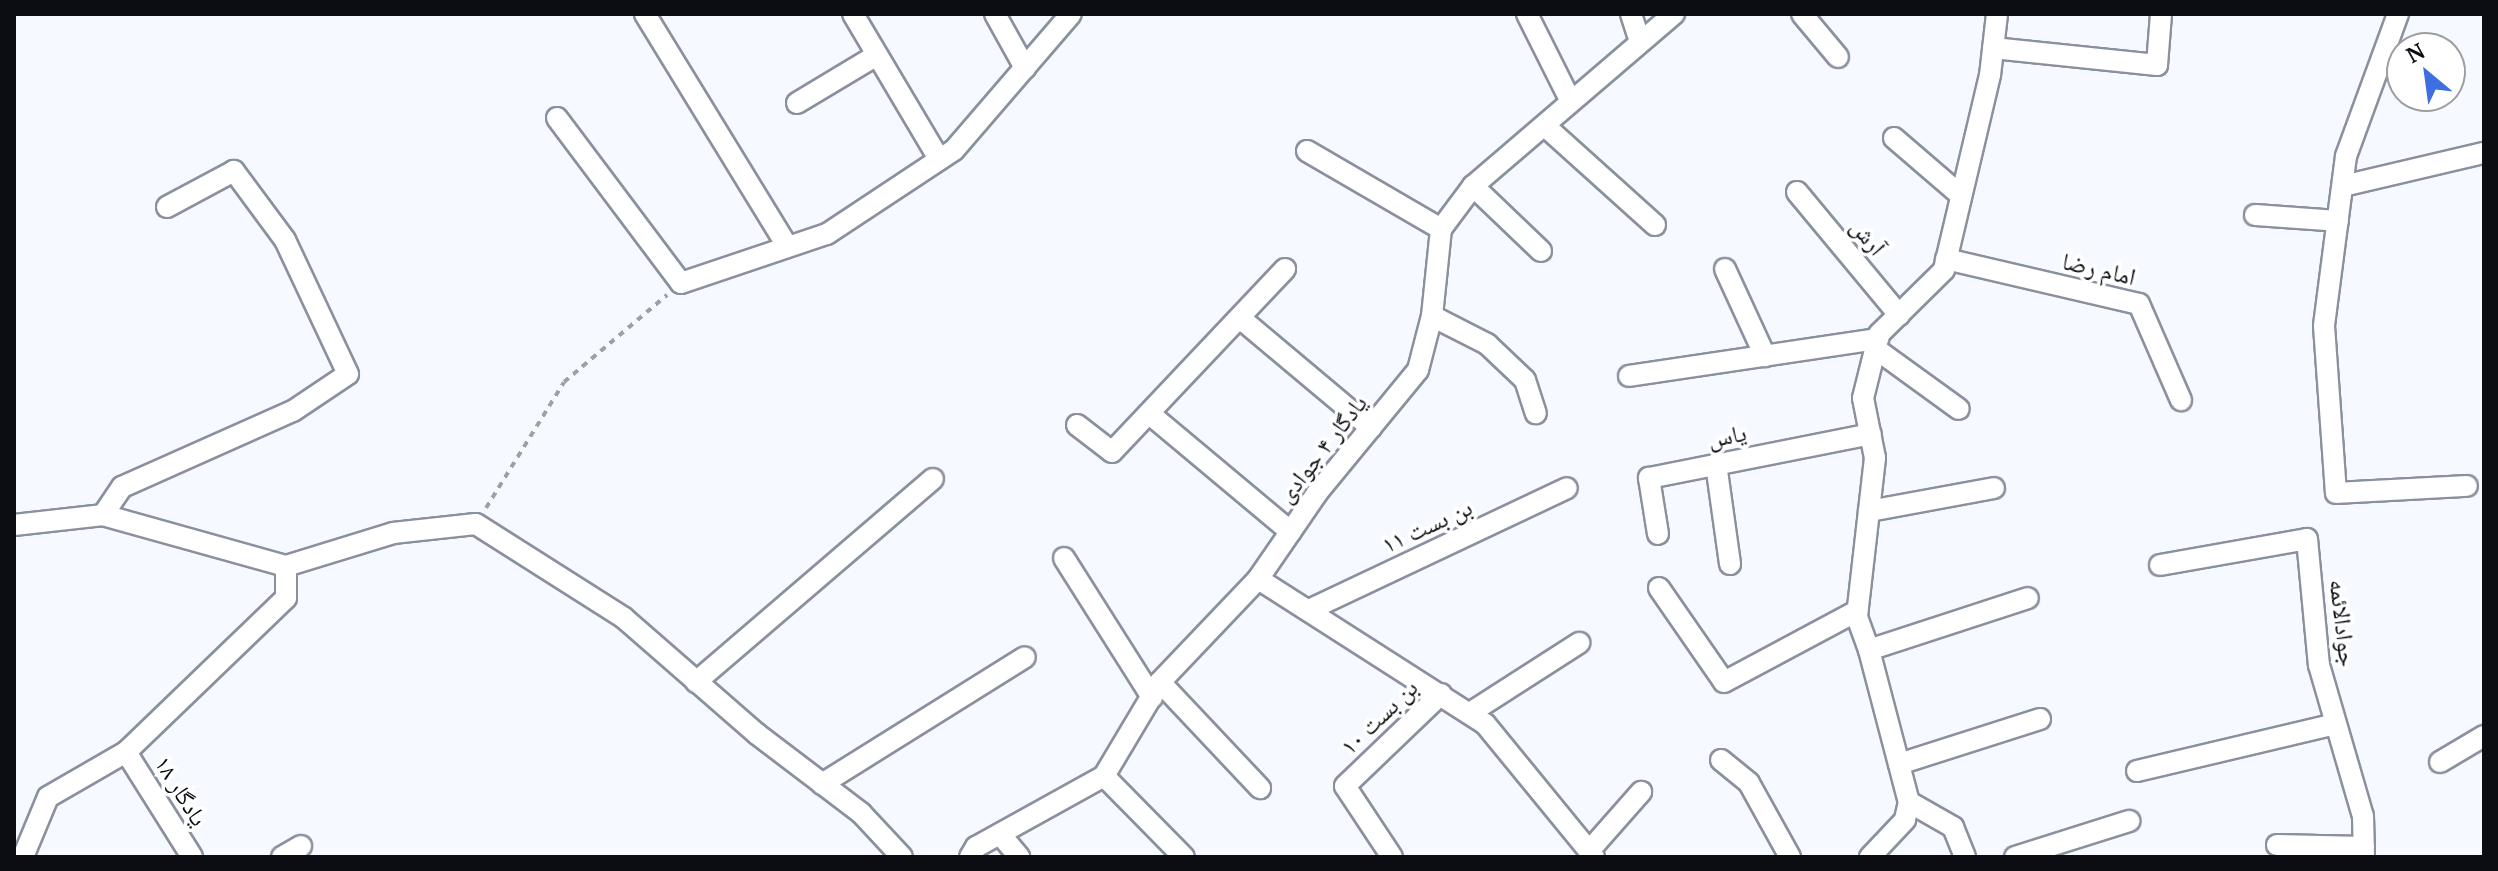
<!DOCTYPE html>
<meta charset="utf-8">
<style>
body{margin:0}
#map{position:relative;width:2498px;height:871px;overflow:hidden;background:#f6f9ff;font-family:"PT Serif","Noto Naskh Arabic",serif}
div>[style]{position:absolute}
.path>*{height:4px;margin-top:-2px;transform-origin:0;background:repeating-linear-gradient(90deg,#9ea0a6 0 6px,transparent 0 12px)}
.roads{filter:drop-shadow(2px 0 #8a919e) drop-shadow(-2px 0 #8a919e) drop-shadow(0 2px #8a919e) drop-shadow(0 -2px #8a919e)}
.street>*{height:20px;margin:-10px;padding:0 10px;transform-origin:10px;border-radius:10px;background:#fff}
span{translate:-50% -50%;white-space:nowrap;text-align:center;line-height:1.15;-webkit-text-stroke:7px #fff;paint-order:stroke}
.street-label{font-size:24px;color:#0b0d12}
.frame{position:absolute;inset:0;border:16px solid #0b0d12;pointer-events:none}
.north{position:absolute;left:2386px;top:32px;width:80px;height:80px;box-sizing:border-box;background:#fff;border:2px solid #9d9ea0;border-radius:50%;rotate:331deg;font-size:22px;font-weight:700;line-height:32px;text-align:center;color:#0b0d12}
.north::after{content:'';display:block;margin:auto;width:28px;height:36px;background:#3e6fe0;clip-path:polygon(50% 0,100% 100%,50% 72%,0 100%)}
</style>
<div id="map">
<div class="path">
<div style="left:486px;top:508px;width:148px;rotate:-58.2deg"></div>
<div style="left:564px;top:382px;width:135px;rotate:-40.2deg"></div>
</div>
<div class="roads">
<div class="street">
<div style="left:645px;top:14px;width:272px;rotate:58.5deg"></div>
<div style="left:853px;top:14px;width:169px;rotate:59.3deg"></div>
<div style="left:995px;top:14px;width:62px;rotate:60.9deg"></div>
<div style="left:1527px;top:14px;width:96px;rotate:63.4deg"></div>
<div style="left:1631px;top:14px;width:28px;rotate:72deg"></div>
<div style="left:1802px;top:14px;width:56px;rotate:50.1deg"></div>
<div style="left:1997px;top:14px;width:61px;rotate:96.5deg"></div>
<div style="left:1990px;top:75px;width:200px;rotate:103.3deg"></div>
<div style="left:1944px;top:270px;width:91px;rotate:135.4deg"></div>
<div style="left:1879px;top:334px;width:66px;rotate:104deg"></div>
<div style="left:1863px;top:398px;width:61px;rotate:78.7deg"></div>
<div style="left:1875px;top:458px;width:160px;rotate:96.5deg"></div>
<div style="left:1857px;top:617px;width:35px;rotate:70deg"></div>
<div style="left:1869px;top:650px;width:167px;rotate:-18.1deg"></div>
<div style="left:2398px;top:14px;width:151px;rotate:110.1deg"></div>
<div style="left:2346px;top:156px;width:171px;rotate:97.4deg"></div>
<div style="left:2324px;top:326px;width:167px;rotate:85.9deg"></div>
<div style="left:2336px;top:493px;width:131px;rotate:-3.1deg"></div>
<div style="left:1993px;top:48px;width:165px;rotate:5.9deg"></div>
<div style="left:2157px;top:65px;width:51px;rotate:-85.5deg"></div>
<div style="left:797px;top:103px;width:93px;rotate:-31deg"></div>
<div style="left:557px;top:118px;width:206px;rotate:53.1deg"></div>
<div style="left:1545px;top:126px;width:148px;rotate:42deg"></div>
<div style="left:1894px;top:138px;width:84px;rotate:40.7deg"></div>
<div style="left:1307px;top:151px;width:155px;rotate:30.2deg"></div>
<div style="left:1473px;top:186px;width:94px;rotate:43.7deg"></div>
<div style="left:2343px;top:186px;width:145px;rotate:-13.2deg"></div>
<div style="left:1797px;top:192px;width:160px;rotate:50.3deg"></div>
<div style="left:2255px;top:215px;width:83px;rotate:4.1deg"></div>
<div style="left:1946px;top:259px;width:198px;rotate:13.1deg"></div>
<div style="left:2139px;top:304px;width:105px;rotate:66.4deg"></div>
<div style="left:1725px;top:269px;width:96px;rotate:65.3deg"></div>
<div style="left:681px;top:283px;width:154px;rotate:-18.6deg"></div>
<div style="left:827px;top:234px;width:152px;rotate:-33.5deg"></div>
<div style="left:954px;top:150px;width:179px;rotate:-49.3deg"></div>
<div style="left:1432px;top:316px;width:62px;rotate:27deg"></div>
<div style="left:1487px;top:344px;width:52px;rotate:43.5deg"></div>
<div style="left:1525px;top:380px;width:35px;rotate:72deg"></div>
<div style="left:1240px;top:318px;width:171px;rotate:40deg"></div>
<div style="left:1876px;top:349px;width:102px;rotate:35.9deg"></div>
<div style="left:1629px;top:376px;width:252px;rotate:-8.5deg"></div>
<div style="left:1151px;top:415px;width:182px;rotate:39.9deg"></div>
<div style="left:1077px;top:425px;width:44px;rotate:37.6deg"></div>
<div style="left:1112px;top:452px;width:252px;rotate:-46.6deg"></div>
<div style="left:1716px;top:464px;width:101px;rotate:82deg"></div>
<div style="left:1869px;top:511px;width:127px;rotate:-10.4deg"></div>
<div style="left:103px;top:515px;width:34px;rotate:-56deg"></div>
<div style="left:122px;top:487px;width:187px;rotate:-24deg"></div>
<div style="left:293px;top:411px;width:66px;rotate:-33.9deg"></div>
<div style="left:348px;top:374px;width:148px;rotate:-115.2deg"></div>
<div style="left:285px;top:240px;width:86px;rotate:-126.5deg"></div>
<div style="left:234px;top:171px;width:76px;rotate:151.8deg"></div>
<div style="left:14px;top:525px;width:90px;rotate:-6.4deg"></div>
<div style="left:103px;top:515px;width:190px;rotate:15.6deg"></div>
<div style="left:286px;top:566px;width:112px;rotate:-17.1deg"></div>
<div style="left:393px;top:533px;width:83px;rotate:-6.2deg"></div>
<div style="left:476px;top:524px;width:175px;rotate:32.4deg"></div>
<div style="left:624px;top:618px;width:176px;rotate:41.1deg"></div>
<div style="left:757px;top:734px;width:131px;rotate:37.2deg"></div>
<div style="left:861px;top:813px;width:60px;rotate:47deg"></div>
<div style="left:1658px;top:534px;width:57px;rotate:-99.1deg"></div>
<div style="left:1649px;top:478px;width:226px;rotate:-11.2deg"></div>
<div style="left:1064px;top:558px;width:165px;rotate:57.7deg"></div>
<div style="left:2160px;top:565px;width:149px;rotate:-10deg"></div>
<div style="left:2307px;top:539px;width:127px;rotate:84.6deg"></div>
<div style="left:2319px;top:665px;width:157px;rotate:73.8deg"></div>
<div style="left:2363px;top:816px;width:41px;rotate:88.6deg"></div>
<div style="left:1659px;top:588px;width:114px;rotate:55.3deg"></div>
<div style="left:1724px;top:682px;width:151px;rotate:-28.1deg"></div>
<div style="left:1309px;top:610px;width:285px;rotate:-25.3deg"></div>
<div style="left:1869px;top:650px;width:157px;rotate:75.3deg"></div>
<div style="left:1909px;top:802px;width:18px;rotate:103deg"></div>
<div style="left:1905px;top:820px;width:51px;rotate:133.4deg"></div>
<div style="left:696px;top:682px;width:312px;rotate:-40.6deg"></div>
<div style="left:1160px;top:682px;width:146px;rotate:46.7deg"></div>
<div style="left:1470px;top:713px;width:130px;rotate:-32.7deg"></div>
<div style="left:126px;top:752px;width:124px;rotate:57.8deg"></div>
<div style="left:1721px;top:760px;width:36px;rotate:39deg"></div>
<div style="left:1749px;top:783px;width:85px;rotate:61deg"></div>
<div style="left:2440px;top:762px;width:51px;rotate:-30.6deg"></div>
<div style="left:1899px;top:764px;width:148px;rotate:-17.7deg"></div>
<div style="left:2137px;top:771px;width:204px;rotate:-13.3deg"></div>
<div style="left:1104px;top:776px;width:114px;rotate:45.4deg"></div>
<div style="left:822px;top:784px;width:239px;rotate:-32deg"></div>
<div style="left:1909px;top:802px;width:51px;rotate:29.6deg"></div>
<div style="left:1953px;top:827px;width:32px;rotate:68deg"></div>
<div style="left:1000px;top:834px;width:30px;rotate:50deg"></div>
<div style="left:2277px;top:845px;width:87px;rotate:1.3deg"></div>
<div style="left:1589px;top:851px;width:79px;rotate:-48.6deg"></div>
<div style="left:23px;top:857px;width:65px;rotate:-67.4deg"></div>
<div style="left:48px;top:797px;width:90px;rotate:-30deg"></div>
<div style="left:126px;top:752px;width:222px;rotate:-43.9deg"></div>
<div style="left:286px;top:598px;width:32px;rotate:-90deg"></div>
<div style="left:282px;top:857px;width:22px;rotate:-30deg"></div>
<div style="left:970px;top:857px;width:12px;rotate:-59deg"></div>
<div style="left:976px;top:847px;width:146px;rotate:-29deg"></div>
<div style="left:1104px;top:776px;width:109px;rotate:-59.2deg"></div>
<div style="left:1160px;top:682px;width:142px;rotate:-46.4deg"></div>
<div style="left:1392px;top:857px;width:85px;rotate:-123.5deg"></div>
<div style="left:1345px;top:786px;width:133px;rotate:-43.8deg"></div>
<div style="left:1594px;top:857px;width:172px;rotate:-129.3deg"></div>
<div style="left:1485px;top:724px;width:269px;rotate:-147.4deg"></div>
<div style="left:1258px;top:579px;width:104px;rotate:-55.5deg"></div>
<div style="left:1317px;top:493px;width:159px;rotate:-50.6deg"></div>
<div style="left:1418px;top:370px;width:56px;rotate:-75.5deg"></div>
<div style="left:1432px;top:316px;width:87px;rotate:-84.1deg"></div>
<div style="left:1441px;top:229px;width:54px;rotate:-53.3deg"></div>
<div style="left:1473px;top:186px;width:265px;rotate:-40.6deg"></div>
<div style="left:2015px;top:857px;width:120px;rotate:-17.5deg"></div>
</div>
</div>
<div class="street-label">
<span style="left:1868px;top:237px;rotate:50deg">آرش</span>
<span style="left:2099px;top:269px;rotate:13deg">امام رضا</span>
<span style="left:1727px;top:436px;rotate:-11deg">یاس</span>
<span style="left:1322px;top:449px;rotate:-52deg">یادگار ۴ جوادی</span>
<span style="left:1427px;top:526px;rotate:-25deg">بن بست ۱۱</span>
<span style="left:2343px;top:623px;rotate:83deg">جوادالائمه</span>
<span style="left:1379px;top:717px;rotate:-44deg">بن بست ۱۰</span>
<span style="left:181px;top:791px;rotate:58deg">یادگار ۱۸</span>
</div>
<div class="frame"></div>
<div class="north">N</div>
</div>
